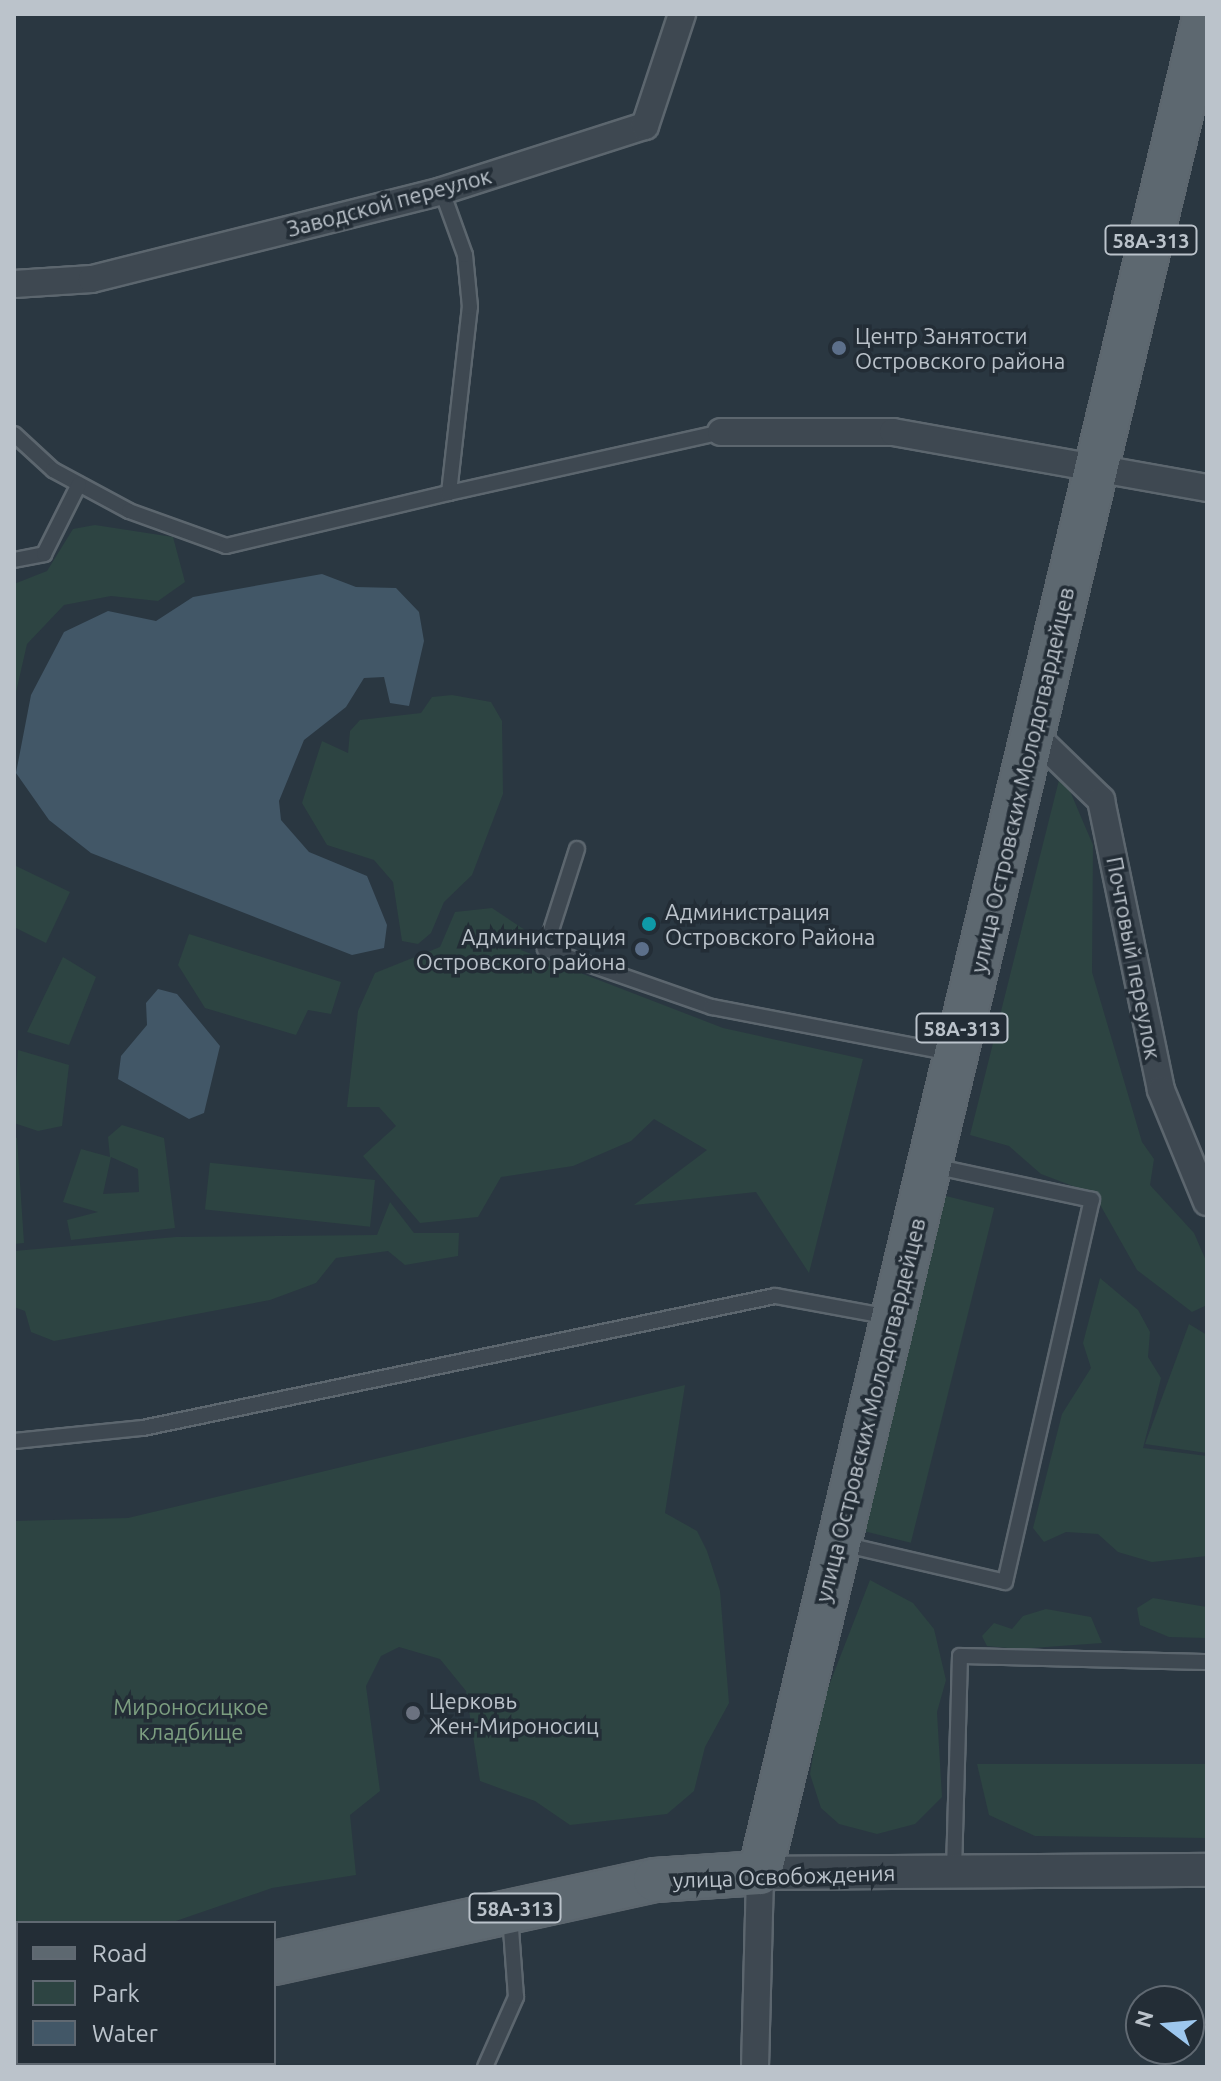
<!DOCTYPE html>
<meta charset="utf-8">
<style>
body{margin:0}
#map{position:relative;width:1221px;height:2081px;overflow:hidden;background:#2a3741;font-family:Ubuntu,sans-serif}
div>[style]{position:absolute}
.green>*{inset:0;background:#2d4442;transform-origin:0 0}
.water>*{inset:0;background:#425767}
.roads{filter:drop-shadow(2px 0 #5c666e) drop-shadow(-2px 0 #5c666e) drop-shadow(0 2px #5c666e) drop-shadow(0 -2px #5c666e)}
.service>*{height:14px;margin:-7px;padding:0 7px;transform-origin:7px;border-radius:7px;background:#3e4851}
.minor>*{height:26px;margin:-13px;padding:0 13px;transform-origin:13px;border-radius:13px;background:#3e4851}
.tertiary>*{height:32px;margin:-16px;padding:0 16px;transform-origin:16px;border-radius:16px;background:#3e4851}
.primary>*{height:42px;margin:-21px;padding:0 21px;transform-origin:21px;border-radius:21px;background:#5d6870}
.dots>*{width:22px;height:22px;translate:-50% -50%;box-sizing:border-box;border:4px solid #232d36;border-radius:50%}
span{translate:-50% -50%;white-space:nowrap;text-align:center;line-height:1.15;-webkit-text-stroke:7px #232d36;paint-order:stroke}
.shield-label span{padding:2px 6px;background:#232d36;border:2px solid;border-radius:6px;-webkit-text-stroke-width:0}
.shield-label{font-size:20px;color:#bbc3cb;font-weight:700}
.street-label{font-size:22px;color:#bbc3cb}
.poi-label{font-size:22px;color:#bbc3cb}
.left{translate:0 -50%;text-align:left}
.right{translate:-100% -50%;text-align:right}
.park-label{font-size:22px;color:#7c9e80}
.frame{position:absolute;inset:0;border:16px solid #bbc3cb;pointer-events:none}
.legend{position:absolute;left:16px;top:1921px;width:260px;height:144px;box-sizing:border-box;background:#232d36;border:2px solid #606972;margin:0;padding:10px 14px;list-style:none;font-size:24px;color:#bbc3cb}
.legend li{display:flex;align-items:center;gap:16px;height:40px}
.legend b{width:40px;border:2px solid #606972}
.north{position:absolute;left:1125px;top:1985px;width:80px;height:80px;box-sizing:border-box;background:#232d36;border:2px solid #606972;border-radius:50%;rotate:286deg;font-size:22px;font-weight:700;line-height:32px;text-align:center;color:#bbc3cb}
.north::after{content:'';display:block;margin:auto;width:28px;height:36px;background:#9dc7ee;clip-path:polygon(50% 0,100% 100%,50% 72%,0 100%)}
</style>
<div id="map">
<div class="green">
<div style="clip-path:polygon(95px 525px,173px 537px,185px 582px,158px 601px,111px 596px,64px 605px,27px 644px,14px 701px,14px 584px,47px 571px,73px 529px)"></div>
<div style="clip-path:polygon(452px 695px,491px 702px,502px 721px,503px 794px,472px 875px,444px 902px,431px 933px,418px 944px,402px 941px,393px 882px,374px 860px,327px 845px,302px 803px,322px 741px,348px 753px,350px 731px,360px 720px,421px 713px,432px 697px)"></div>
<div style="clip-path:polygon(1059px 780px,1067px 784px,1093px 845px,1092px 972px,1142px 1142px,1154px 1159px,1150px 1185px,1194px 1233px,1207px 1263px,1207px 1305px,1192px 1312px,1137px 1270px,1094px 1194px,1041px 1174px,1009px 1146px,970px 1135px)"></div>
<div style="clip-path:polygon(14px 865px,70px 892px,46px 943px,14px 927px)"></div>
<div style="clip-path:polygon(492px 908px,525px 930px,521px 950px,723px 1028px,863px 1059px,809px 1273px,756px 1192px,634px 1205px,707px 1150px,654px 1119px,631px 1141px,573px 1166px,501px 1177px,478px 1217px,420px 1223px,363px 1156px,396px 1126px,379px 1107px,347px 1107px,358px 1011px,375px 973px,440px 947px,455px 912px)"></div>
<div style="clip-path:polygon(189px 934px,341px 982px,331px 1014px,308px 1010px,296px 1035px,205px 1008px,178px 965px)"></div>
<div style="clip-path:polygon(63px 957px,96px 977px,69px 1045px,27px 1032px)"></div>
<div style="clip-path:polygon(18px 1050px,69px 1065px,62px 1126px,38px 1131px,14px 1123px)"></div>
<div style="clip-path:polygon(evenodd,122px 1125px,164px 1138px,175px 1228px,71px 1240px,67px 1220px,98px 1212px,63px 1202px,81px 1149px,110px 1157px,108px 1137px,122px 1125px,111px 1157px,138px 1169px,139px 1192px,103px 1194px,111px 1157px)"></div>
<div style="clip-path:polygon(14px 1137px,17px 1138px,24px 1243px,14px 1244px)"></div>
<div style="left:375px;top:1180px;width:47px;height:166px;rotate:96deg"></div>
<div style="left:938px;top:1194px;width:58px;height:345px;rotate:14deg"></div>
<div style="clip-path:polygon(390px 1202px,414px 1233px,459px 1233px,458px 1256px,405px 1265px,388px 1251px,336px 1258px,316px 1283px,270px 1300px,54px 1341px,31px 1332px,25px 1311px,14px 1307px,14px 1251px,176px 1237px,377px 1235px)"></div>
<div style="clip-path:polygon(1100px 1278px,1138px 1310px,1150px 1332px,1148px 1357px,1161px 1378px,1143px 1448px,1207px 1456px,1207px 1556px,1152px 1562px,1118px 1552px,1098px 1534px,1066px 1532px,1044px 1542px,1033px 1528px,1062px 1414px,1091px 1368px,1083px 1343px)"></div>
<div style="clip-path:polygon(1189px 1324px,1207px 1335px,1207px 1453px,1145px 1444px)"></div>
<div style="clip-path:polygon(685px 1385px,665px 1513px,697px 1531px,707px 1551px,720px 1591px,729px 1703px,705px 1747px,694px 1791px,667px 1814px,570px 1825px,535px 1801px,480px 1781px,466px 1691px,440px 1659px,399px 1647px,381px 1656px,366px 1686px,380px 1791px,350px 1815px,356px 1875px,272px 1888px,170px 1923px,18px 1923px,14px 1949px,14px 1521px,128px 1518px)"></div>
<div style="clip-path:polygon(870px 1580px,913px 1603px,934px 1629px,946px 1680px,937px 1712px,942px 1797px,915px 1824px,877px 1834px,839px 1824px,821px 1808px,810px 1774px,821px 1706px)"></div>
<div style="clip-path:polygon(1153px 1598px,1207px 1607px,1207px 1638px,1169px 1637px,1140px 1625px,1137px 1608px)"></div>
<div style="clip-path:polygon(1046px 1609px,1091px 1617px,1102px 1643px,1018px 1649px,987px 1646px,982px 1636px,994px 1623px,1012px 1629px,1023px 1616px)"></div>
<div style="clip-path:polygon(977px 1764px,1207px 1764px,1207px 1838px,1035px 1836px,989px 1815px)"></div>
</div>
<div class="water">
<div style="clip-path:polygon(322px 574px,356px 587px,396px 588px,419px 612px,424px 641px,409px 706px,390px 703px,384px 677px,364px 678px,346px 707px,304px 740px,279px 801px,281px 820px,309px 852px,367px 876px,387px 925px,384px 948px,352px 955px,91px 853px,49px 820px,16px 773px,31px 695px,64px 632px,108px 611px,156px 621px,193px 597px)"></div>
<div style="clip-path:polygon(158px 989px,177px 994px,220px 1046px,204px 1113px,189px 1119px,118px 1079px,121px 1056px,147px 1025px,146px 1003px)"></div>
</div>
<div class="roads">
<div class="service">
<div style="left:14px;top:434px;width:53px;rotate:42.7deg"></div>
<div style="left:53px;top:470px;width:86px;rotate:28.3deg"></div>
<div style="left:129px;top:511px;width:103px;rotate:19.8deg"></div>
<div style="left:226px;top:546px;width:229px;rotate:-13.4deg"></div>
<div style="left:449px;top:493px;width:187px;rotate:-83.6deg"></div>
<div style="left:470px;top:307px;width:52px;rotate:-95.5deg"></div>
<div style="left:465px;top:255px;width:68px;rotate:-109.8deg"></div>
<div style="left:449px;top:493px;width:279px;rotate:-12.6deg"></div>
<div style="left:14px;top:560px;width:31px;rotate:-11deg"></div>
<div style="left:44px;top:554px;width:78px;rotate:-63.4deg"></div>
<div style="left:577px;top:849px;width:105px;rotate:107.7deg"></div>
<div style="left:545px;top:949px;width:177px;rotate:19.2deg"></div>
<div style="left:712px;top:1007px;width:244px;rotate:10.9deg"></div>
<div style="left:14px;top:1441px;width:130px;rotate:-5.8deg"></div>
<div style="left:143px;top:1428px;width:646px;rotate:-11.8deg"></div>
<div style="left:775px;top:1296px;width:116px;rotate:10.4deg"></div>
<div style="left:842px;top:1544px;width:167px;rotate:13.1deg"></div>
<div style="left:1005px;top:1582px;width:392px;rotate:-77.2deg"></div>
<div style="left:1092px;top:1200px;width:162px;rotate:-167.9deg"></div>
<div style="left:954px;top:1871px;width:215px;rotate:-88.4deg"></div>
<div style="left:960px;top:1656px;width:247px;rotate:1.4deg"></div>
<div style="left:485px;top:2067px;width:77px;rotate:-66.1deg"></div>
<div style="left:516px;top:1997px;width:82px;rotate:-94.2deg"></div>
</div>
<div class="minor">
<div style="left:14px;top:284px;width:78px;rotate:-3.7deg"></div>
<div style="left:92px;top:279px;width:361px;rotate:-14.1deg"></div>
<div style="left:442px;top:191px;width:213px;rotate:-17.8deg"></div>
<div style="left:645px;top:126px;width:118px;rotate:-71.7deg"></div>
<div style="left:721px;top:432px;width:172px"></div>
<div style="left:893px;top:432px;width:319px;rotate:10.1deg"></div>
<div style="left:1033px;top:734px;width:95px;rotate:44.1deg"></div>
<div style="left:1101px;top:800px;width:296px;rotate:78.3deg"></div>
<div style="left:1161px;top:1090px;width:121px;rotate:67.7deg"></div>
<div style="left:755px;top:2067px;width:194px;rotate:-88.5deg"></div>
</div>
<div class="tertiary">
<div style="left:760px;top:1873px;width:447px;rotate:-0.4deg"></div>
</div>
<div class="primary">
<div style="left:274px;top:1963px;width:390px;rotate:-12.3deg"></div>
<div style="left:655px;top:1880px;width:105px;rotate:-3.8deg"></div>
<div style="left:760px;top:1873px;width:1912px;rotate:-76.54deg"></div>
<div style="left:14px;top:2031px;width:4px;rotate:-27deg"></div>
</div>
</div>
<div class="dots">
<div style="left:839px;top:348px;background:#5c6f8a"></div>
<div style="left:649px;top:924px;background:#0f9aa8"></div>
<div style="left:642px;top:949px;background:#5c6f8a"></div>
<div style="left:413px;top:1713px;background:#6b7280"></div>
</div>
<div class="shield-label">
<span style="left:1151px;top:240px">58А-313</span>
<span style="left:962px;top:1028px">58А-313</span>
<span style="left:515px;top:1908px">58А-313</span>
</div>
<div class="street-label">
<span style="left:389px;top:202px;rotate:-15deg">Заводской переулок</span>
<span style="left:1022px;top:780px;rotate:-77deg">улица Островских Молодогвардейцев</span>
<span style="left:1134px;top:958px;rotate:79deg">Почтовый переулок</span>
<span style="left:870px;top:1410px;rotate:-76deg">улица Островских Молодогвардейцев</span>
<span style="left:784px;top:1876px;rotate:-2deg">улица Освобождения</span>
</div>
<div class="poi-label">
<span class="left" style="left:855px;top:348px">Центр Занятости<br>Островского района</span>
<span class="left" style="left:665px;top:924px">Администрация<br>Островского Района</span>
<span class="right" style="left:626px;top:949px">Администрация<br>Островского района</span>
<span class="left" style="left:429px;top:1713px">Церковь<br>Жен-Мироносиц</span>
</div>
<div class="park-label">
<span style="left:191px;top:1719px">Мироносицкое<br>кладбище</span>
</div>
<div class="frame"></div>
<ul class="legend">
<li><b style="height:10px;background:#5d6870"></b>Road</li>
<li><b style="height:22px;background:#2d4442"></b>Park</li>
<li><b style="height:22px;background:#425767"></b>Water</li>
</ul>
<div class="north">N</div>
</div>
